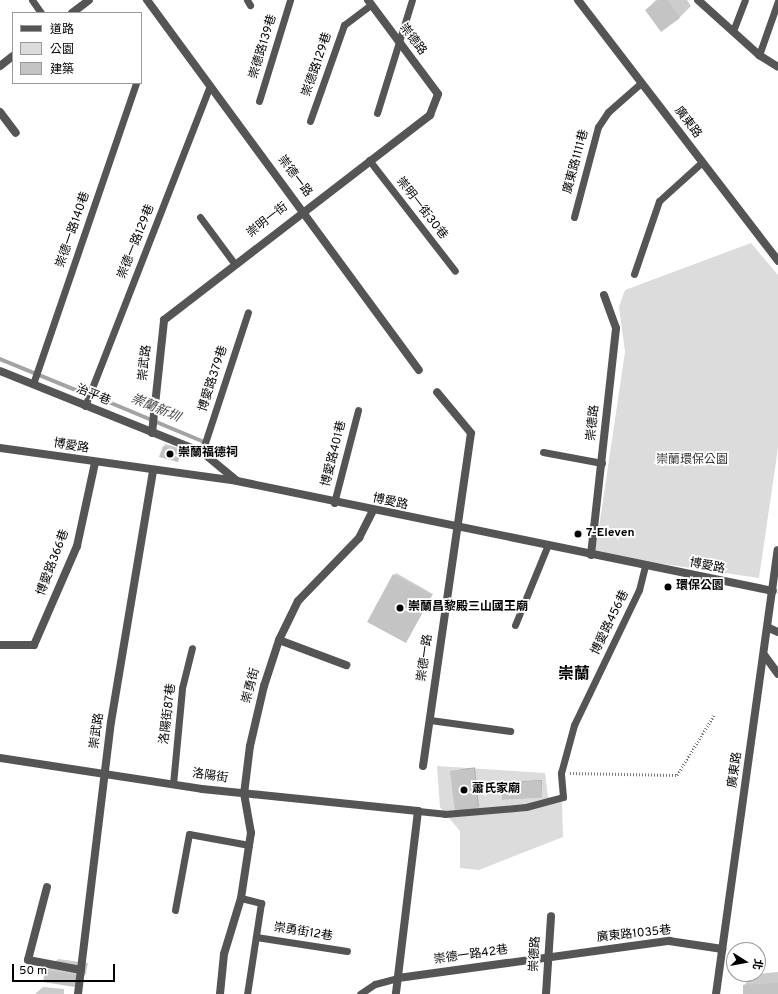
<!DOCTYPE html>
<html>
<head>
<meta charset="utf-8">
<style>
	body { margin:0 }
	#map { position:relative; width:778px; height:994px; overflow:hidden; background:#fff; font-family:Overpass,"Noto Sans TC",sans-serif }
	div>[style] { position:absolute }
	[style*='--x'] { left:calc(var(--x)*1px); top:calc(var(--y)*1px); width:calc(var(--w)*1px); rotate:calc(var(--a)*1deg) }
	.green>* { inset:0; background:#dcdcdc }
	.shadow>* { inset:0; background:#0003 }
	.stream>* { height:4px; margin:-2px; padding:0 2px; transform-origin:2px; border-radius:2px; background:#a3a3a3 }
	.building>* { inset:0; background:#c4c4c4 }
	.path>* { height:2.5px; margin-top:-1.25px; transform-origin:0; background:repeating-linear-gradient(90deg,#777 0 1px,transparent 0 3px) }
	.service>* { height:7px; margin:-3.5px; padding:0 3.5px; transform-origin:3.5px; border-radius:3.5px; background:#555 }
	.minor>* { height:8px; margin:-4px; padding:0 4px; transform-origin:4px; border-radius:4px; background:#555 }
	.tertiary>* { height:8px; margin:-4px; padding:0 4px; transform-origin:4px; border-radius:4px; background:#555 }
	.dots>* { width:11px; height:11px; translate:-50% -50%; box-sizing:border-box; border:2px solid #fff; border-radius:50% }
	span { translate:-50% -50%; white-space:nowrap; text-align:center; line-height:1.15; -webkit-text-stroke:3.5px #fff; paint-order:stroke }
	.street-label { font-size:12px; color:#000 }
	.poi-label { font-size:12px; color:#000; font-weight:700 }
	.left { translate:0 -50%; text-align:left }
	.park-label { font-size:12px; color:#333 }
	.water-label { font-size:13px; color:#444; font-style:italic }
	.district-label { font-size:16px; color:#000; font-weight:700 }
	.legend { position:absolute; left:12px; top:12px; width:130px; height:72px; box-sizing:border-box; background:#fff; border:1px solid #999; margin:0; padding:5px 7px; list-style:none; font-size:12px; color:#000 }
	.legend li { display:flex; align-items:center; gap:8px; height:20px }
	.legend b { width:20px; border:1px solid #999 }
	.north { position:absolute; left:726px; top:942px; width:40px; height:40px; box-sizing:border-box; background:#fff; border:1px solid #999; border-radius:50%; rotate:101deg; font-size:11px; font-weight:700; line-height:16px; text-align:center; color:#000 }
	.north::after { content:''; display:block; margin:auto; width:14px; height:18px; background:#000; clip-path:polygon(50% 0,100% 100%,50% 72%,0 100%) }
	.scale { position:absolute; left:12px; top:964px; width:103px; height:18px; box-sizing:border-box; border:2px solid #000; border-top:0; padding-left:5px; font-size:12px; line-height:14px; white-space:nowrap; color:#000; -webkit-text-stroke:3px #fff; paint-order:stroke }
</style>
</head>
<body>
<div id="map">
	<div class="green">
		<div style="clip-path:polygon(751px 243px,778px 275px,778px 448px,759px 578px,595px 554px,625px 352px,619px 307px,625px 290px)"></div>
		<div style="clip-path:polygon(evenodd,437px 766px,545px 773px,548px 797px,562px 800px,563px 837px,479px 870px,460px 868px,460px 831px,440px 807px,437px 766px,473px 769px,478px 809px,455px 811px,451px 771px,473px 769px,437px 766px,541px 781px,542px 798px,502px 800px,502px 783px,541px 781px)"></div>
	</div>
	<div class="shadow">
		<div style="clip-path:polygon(656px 0,687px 0,691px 6px,679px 18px,646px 10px)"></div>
		<div style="clip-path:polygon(165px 444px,182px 449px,178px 461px,161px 456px)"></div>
		<div style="clip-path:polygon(396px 573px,433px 594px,406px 642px,369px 621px)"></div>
		<div style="clip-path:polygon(475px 767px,479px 807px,477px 808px,452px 771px)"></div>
		<div style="clip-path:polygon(542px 780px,542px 797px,503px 784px,504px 782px)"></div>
		<div style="clip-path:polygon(58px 959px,88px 963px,86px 974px,74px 986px,46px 971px)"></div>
		<div style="clip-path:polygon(778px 972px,778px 994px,744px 994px,744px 985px,755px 974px)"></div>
		<div style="clip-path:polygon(43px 987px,64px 989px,64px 994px,35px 994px)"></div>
	</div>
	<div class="stream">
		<div style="--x:0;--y:359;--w:84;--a:22.3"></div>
		<div style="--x:99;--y:398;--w:112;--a:22.7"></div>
	</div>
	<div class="building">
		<div style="clip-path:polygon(659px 0,667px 0,680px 18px,661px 32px,645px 10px)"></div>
		<div style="clip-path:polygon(163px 446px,181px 451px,178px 462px,159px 457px)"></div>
		<div style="clip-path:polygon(393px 574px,432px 595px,406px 643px,367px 622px)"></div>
		<div style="clip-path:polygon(474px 769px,478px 809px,455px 812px,450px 771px)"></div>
		<div style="clip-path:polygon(541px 781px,542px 798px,502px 800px,502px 783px)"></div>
		<div style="clip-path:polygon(45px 970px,76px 975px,75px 987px,43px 982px)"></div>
		<div style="clip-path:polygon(778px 983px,778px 994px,743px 994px,743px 985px)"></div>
	</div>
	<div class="path">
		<div style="--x:570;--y:773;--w:107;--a:1.1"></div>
		<div style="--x:677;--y:775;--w:70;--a:-58.3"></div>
	</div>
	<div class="service">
		<div style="--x:32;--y:0;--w:16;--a:55"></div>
		<div style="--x:247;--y:0;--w:6;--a:59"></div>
		<div style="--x:733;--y:31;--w:33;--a:-69"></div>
		<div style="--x:759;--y:55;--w:57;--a:-70.6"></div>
		<div style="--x:259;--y:101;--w:106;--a:-72.9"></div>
		<div style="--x:377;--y:113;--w:118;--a:-72.8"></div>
		<div style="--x:310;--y:121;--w:102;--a:-70.5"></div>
		<div style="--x:344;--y:25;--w:34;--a:-37"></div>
		<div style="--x:369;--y:160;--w:140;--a:52.2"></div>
		<div style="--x:200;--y:217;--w:57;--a:53.5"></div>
		<div style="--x:574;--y:217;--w:93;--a:-75.1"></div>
		<div style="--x:598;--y:127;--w:18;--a:-56"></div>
		<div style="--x:608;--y:112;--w:44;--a:-41.3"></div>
		<div style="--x:634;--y:274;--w:77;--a:-71.1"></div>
		<div style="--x:659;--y:201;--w:58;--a:-42.2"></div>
		<div style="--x:33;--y:384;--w:318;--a:-71.1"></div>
		<div style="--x:85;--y:406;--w:344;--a:-68.7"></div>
		<div style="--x:202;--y:452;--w:147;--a:-71.8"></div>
		<div style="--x:543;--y:452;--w:60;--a:10.6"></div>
		<div style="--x:334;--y:503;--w:96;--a:-75.5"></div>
		<div style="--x:515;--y:625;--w:84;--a:-67.7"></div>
		<div style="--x:430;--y:720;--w:81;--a:7.8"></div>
		<div style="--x:173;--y:784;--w:96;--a:-84.6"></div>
		<div style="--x:182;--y:688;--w:41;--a:-76"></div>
		<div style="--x:418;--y:811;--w:27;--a:6"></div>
		<div style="--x:445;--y:814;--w:81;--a:-4.9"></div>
		<div style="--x:526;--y:807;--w:38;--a:-15"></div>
		<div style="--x:563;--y:797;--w:24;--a:-95"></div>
		<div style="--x:561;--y:773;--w:50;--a:-74.8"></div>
		<div style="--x:574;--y:725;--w:150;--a:-64.3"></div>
		<div style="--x:639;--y:590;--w:25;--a:-76"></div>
		<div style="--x:241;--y:898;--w:21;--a:14"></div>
		<div style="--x:261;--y:903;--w:92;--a:98.7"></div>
		<div style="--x:175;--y:910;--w:77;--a:-79.6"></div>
		<div style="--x:189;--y:834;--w:61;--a:10.4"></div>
		<div style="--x:256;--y:937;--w:92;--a:8.7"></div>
		<div style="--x:360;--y:994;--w:18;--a:-34"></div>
		<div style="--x:375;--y:984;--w:24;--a:-15"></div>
	</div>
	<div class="minor">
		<div style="--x:147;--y:0;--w:459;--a:53.7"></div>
		<div style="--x:698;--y:0;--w:82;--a:42"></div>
		<div style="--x:759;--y:55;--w:22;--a:32"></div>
		<div style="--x:72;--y:13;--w:21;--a:-37"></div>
		<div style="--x:0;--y:66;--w:16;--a:-38"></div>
		<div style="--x:0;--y:112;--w:26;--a:53"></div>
		<div style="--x:0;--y:371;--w:218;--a:21.9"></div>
		<div style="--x:202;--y:452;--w:45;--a:39.6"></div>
		<div style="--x:152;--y:433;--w:114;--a:-83.9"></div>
		<div style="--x:164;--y:320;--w:336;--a:-37.6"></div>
		<div style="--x:430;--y:115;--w:22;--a:-69"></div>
		<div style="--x:438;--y:94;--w:117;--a:-126.7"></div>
		<div style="--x:0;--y:448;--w:239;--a:7.9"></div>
		<div style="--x:237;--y:481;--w:547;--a:11.6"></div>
		<div style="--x:591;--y:555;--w:228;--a:-83.7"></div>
		<div style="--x:616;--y:328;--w:35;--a:-110"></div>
		<div style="--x:769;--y:628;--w:10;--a:24"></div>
		<div style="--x:279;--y:640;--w:72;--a:20.5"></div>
		<div style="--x:0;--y:645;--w:34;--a:0"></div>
		<div style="--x:34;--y:645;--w:108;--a:-66.5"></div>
		<div style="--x:77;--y:546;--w:85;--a:-77.8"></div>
		<div style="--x:765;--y:656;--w:22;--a:54"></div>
		<div style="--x:0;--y:758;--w:204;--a:8.7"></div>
		<div style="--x:202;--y:789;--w:217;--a:5.8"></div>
		<div style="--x:418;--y:811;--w:184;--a:96.9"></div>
		<div style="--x:423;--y:766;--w:336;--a:-81.8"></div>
		<div style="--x:471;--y:433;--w:53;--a:-129.7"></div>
		<div style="--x:47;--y:887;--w:75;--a:104.6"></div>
		<div style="--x:28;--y:960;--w:54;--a:10.7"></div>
		<div style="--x:398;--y:978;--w:274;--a:-7.8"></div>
		<div style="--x:669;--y:941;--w:54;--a:8.6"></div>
		<div style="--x:78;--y:994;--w:274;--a:-83.1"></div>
		<div style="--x:111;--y:722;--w:254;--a:-80.5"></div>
		<div style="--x:220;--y:994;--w:40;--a:-84.3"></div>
		<div style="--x:224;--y:954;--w:59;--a:-73.1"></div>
		<div style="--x:241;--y:898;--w:66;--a:-81.3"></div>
		<div style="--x:251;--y:833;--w:40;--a:-100"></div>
		<div style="--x:244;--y:794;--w:48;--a:-82.9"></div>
		<div style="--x:250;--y:746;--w:62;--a:-76.9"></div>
		<div style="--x:264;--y:686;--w:48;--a:-71.9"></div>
		<div style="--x:279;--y:640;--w:43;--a:-64"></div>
		<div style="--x:298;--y:601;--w:88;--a:-45.9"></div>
		<div style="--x:359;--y:538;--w:29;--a:-63"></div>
		<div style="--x:546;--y:994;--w:78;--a:-86.3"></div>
	</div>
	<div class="tertiary">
		<div style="--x:578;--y:0;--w:329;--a:52.5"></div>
		<div style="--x:716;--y:994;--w:448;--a:-82.1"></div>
	</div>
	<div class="dots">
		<div style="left:170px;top:454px;background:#000"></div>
		<div style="left:578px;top:534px;background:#000"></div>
		<div style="left:668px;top:587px;background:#000"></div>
		<div style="left:400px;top:608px;background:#000"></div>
		<div style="left:464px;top:790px;background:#000"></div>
	</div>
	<div class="street-label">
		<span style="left:412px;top:40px;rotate:53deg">崇德路</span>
		<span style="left:264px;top:47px;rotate:-73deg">崇德路139巷</span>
		<span style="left:318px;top:65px;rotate:-71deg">崇德路129巷</span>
		<span style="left:687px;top:123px;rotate:53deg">廣東路</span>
		<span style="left:577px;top:162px;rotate:-75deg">廣東路1111巷</span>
		<span style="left:294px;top:177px;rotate:53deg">崇德一路</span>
		<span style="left:421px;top:209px;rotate:52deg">崇明一街30巷</span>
		<span style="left:268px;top:221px;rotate:-38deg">崇明一街</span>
		<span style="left:74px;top:230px;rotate:-71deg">崇德一路140巷</span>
		<span style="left:137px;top:242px;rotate:-68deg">崇德一路129巷</span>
		<span style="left:146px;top:363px;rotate:-83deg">崇武路</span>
		<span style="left:214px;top:379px;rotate:-72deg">博愛路379巷</span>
		<span style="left:93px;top:396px;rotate:22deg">治平巷</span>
		<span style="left:594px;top:423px;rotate:-84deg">崇德路</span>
		<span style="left:71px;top:447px;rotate:9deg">博愛路</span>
		<span style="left:335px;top:454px;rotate:-76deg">博愛路401巷</span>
		<span style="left:390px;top:503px;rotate:12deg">博愛路</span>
		<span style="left:54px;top:563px;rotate:-69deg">博愛路366巷</span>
		<span style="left:707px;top:567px;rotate:11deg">博愛路</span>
		<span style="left:611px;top:623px;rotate:-64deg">博愛路456巷</span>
		<span style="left:426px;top:658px;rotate:-82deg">崇德一路</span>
		<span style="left:252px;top:686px;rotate:-75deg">崇勇街</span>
		<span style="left:169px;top:714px;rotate:-83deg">洛陽街87巷</span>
		<span style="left:98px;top:731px;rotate:-82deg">崇武路</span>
		<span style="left:736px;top:770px;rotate:-82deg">廣東路</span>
		<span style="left:210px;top:777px;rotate:8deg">洛陽街</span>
		<span style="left:303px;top:933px;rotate:9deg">崇勇街12巷</span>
		<span style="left:634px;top:935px;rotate:-6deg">廣東路1035巷</span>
		<span style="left:536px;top:954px;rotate:-87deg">崇德路</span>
		<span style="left:471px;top:956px;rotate:-8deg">崇德一路42巷</span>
	</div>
	<div class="poi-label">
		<span class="left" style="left:178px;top:454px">崇蘭福德祠</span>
		<span class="left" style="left:586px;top:534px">7-Eleven</span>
		<span class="left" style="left:676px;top:587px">環保公園</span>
		<span class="left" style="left:408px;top:608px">崇蘭昌黎殿三山國王廟</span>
		<span class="left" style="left:472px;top:790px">蕭氏家廟</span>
	</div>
	<div class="park-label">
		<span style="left:692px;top:461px">崇蘭環保公園</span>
	</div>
	<div class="water-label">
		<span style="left:155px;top:409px;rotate:23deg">崇蘭新圳</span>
	</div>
	<div class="district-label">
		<span style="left:574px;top:675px">崇蘭</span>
	</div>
	<ul class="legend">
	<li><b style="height:5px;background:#555"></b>道路</li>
	<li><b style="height:11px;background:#dcdcdc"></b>公園</li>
	<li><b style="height:11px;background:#c4c4c4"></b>建築</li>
	</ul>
	<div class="north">北</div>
	<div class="scale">50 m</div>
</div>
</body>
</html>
